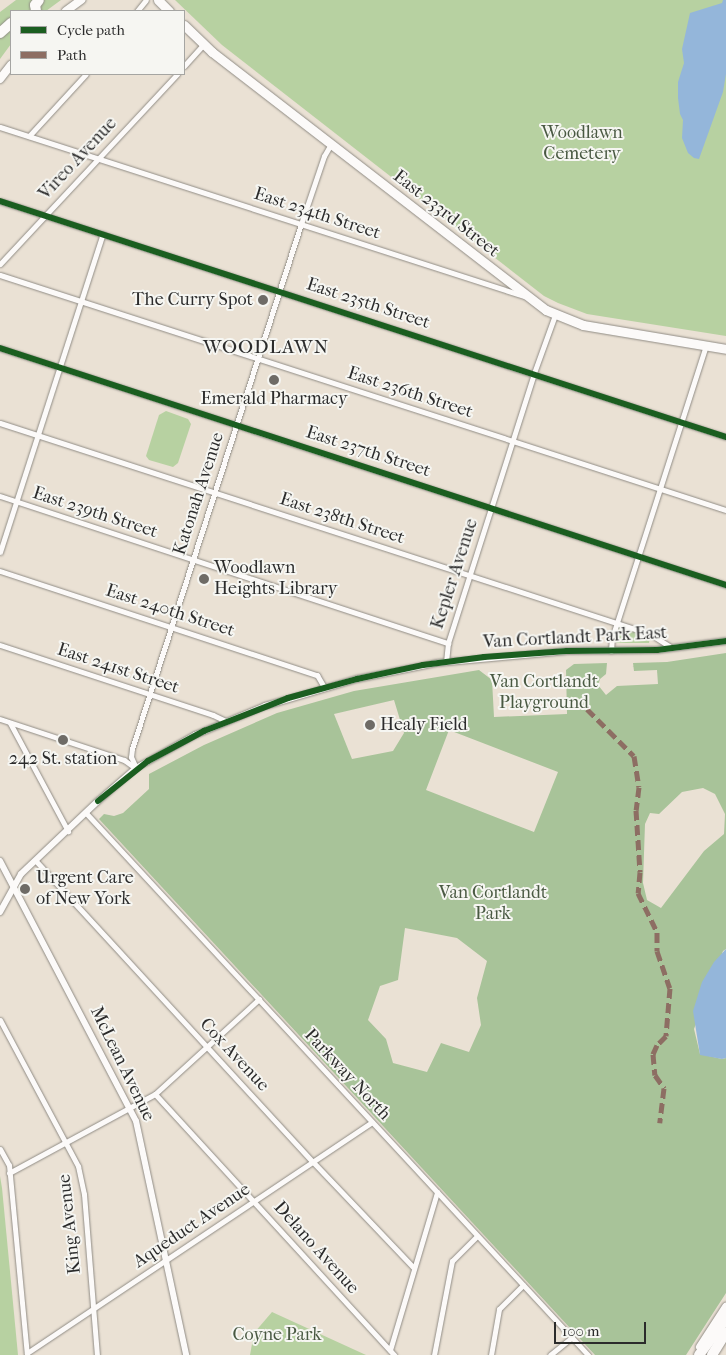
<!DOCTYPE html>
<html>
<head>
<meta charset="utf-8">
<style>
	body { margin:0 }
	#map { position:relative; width:726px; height:1355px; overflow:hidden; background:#eae1d4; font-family:"IM FELL French Canon",serif }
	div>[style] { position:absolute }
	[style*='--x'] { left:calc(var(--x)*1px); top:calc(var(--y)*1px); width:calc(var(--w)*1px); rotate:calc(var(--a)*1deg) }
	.green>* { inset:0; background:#b7d1a1 }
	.forest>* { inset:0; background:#a8c399 }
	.water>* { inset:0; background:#94b6da }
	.roads { filter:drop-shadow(0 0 1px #908c85) drop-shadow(0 0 1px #908c85) }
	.minor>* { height:5px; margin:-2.5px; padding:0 2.5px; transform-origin:2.5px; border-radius:2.5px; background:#fcfaf9 }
	.tertiary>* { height:6px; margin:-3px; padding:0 3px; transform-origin:3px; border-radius:3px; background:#fcfaf9 }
	.secondary>* { height:8px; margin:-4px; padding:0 4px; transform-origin:4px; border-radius:4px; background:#fcfaf9 }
	.primary>* { height:9px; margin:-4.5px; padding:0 4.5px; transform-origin:4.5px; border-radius:4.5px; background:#fcfaf9 }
	.motorway>* { height:10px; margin:-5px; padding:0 5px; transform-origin:5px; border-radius:5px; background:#fcfaf9 }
	.quiet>* { height:5px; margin-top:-2.5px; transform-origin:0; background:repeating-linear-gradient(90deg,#8d6e63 0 10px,transparent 0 15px) }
	.cycleway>* { height:6px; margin:-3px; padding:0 3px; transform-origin:3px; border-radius:3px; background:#1b5e20 }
	.dots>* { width:14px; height:14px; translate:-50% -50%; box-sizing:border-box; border:2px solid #f6f6f2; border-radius:50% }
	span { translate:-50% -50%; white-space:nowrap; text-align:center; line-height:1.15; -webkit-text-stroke:4px #f6f6f2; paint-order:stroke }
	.park-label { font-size:18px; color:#495942 }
	.street-label { font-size:18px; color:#2b2b2b }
	.poi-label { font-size:18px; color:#2b2b2b }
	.right { translate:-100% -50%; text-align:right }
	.left { translate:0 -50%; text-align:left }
	.neighbourhood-label { font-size:19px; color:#2b2b2b; letter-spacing:1px }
	.legend { position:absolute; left:10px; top:10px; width:175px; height:65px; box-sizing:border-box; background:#f6f6f2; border:1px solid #a5a5a2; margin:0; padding:6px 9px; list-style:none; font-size:15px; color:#2b2b2b }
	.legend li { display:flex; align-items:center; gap:10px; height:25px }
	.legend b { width:25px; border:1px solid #a5a5a2 }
	.scale { position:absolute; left:554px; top:1322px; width:92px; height:22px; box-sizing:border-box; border:2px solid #2b2b2b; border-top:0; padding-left:6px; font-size:15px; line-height:18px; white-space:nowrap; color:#2b2b2b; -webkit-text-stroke:4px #f6f6f2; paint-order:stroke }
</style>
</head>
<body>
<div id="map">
	<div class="green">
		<div style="clip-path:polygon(16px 0,61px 0,46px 11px,11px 11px,11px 44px,0 59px,0 12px)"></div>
		<div style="clip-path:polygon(175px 0,726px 0,726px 336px,587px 314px,558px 303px,544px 296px,222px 45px)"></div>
		<div style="clip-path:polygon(166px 411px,188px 419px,191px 424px,178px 463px,173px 467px,149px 460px,146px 456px,159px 415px)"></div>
		<div style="clip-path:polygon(619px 626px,650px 636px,649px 643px,616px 643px)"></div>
		<div style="clip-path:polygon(0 1176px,2px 1188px,18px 1355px,0 1355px)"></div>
		<div style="clip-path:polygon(272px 1312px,366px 1355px,250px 1355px,254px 1333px)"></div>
	</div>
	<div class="forest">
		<div style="clip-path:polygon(evenodd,726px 653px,726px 949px,723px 951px,694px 1029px,700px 1054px,722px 1059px,726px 1058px,726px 1293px,686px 1355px,595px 1355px,99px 819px,104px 814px,114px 816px,123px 813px,149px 789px,149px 774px,204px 745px,277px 713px,354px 691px,479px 670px,492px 680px,494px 717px,567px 714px,566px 670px,574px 664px,607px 663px,606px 674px,600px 679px,598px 685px,606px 695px,617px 686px,658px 684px,657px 670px,634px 671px,633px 663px,667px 662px,726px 653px,394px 700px,404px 733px,393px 751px,352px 759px,334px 714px,394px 700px,726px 653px,449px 730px,558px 772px,534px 832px,426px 790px,449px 730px,726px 653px,703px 788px,715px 794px,725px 814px,724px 834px,704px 851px,661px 908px,647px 900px,643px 883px,645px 824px,650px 813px,659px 814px,682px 792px,703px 788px,726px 653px,405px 928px,457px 938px,487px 961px,477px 998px,481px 1025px,469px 1052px,441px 1043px,427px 1072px,393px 1063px,386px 1039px,368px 1020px,380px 986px,398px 980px,405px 928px)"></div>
	</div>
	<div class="water">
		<div style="clip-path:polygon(723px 0,726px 0,726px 74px,723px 92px,699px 159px,694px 158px,688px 153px,682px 138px,683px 120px,680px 114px,678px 98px,678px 82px,684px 63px,682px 49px,690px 13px,722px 3px)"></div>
		<div style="clip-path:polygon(726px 949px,726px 1058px,722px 1059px,700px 1055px,693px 1011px,702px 982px,714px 962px)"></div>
	</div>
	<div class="roads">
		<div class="minor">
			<div style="--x:137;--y:11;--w:14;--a:-51"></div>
			<div style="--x:184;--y:66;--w:30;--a:-48"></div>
			<div style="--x:0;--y:127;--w:551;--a:17.88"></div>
			<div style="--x:29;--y:136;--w:84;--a:-47.4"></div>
			<div style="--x:0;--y:201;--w:763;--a:18.01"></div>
			<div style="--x:0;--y:264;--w:260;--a:-47"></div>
			<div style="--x:0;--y:275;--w:763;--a:17.94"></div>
			<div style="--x:0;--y:348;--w:764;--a:18.08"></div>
			<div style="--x:0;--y:423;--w:683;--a:17.98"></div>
			<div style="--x:650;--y:634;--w:26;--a:32"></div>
			<div style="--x:0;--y:496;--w:472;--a:18.2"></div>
			<div style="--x:0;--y:552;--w:334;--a:-72.1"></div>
			<div style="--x:0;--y:571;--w:334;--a:18.2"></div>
			<div style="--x:317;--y:675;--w:14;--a:60"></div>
			<div style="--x:0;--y:645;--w:224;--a:18.2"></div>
			<div style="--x:213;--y:715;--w:14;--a:25"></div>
			<div style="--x:611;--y:651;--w:13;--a:-86"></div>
			<div style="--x:612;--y:638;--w:308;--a:-72.2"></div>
			<div style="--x:446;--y:662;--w:19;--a:-84"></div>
			<div style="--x:448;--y:643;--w:283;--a:-72.3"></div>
			<div style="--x:534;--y:373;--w:62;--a:-70.1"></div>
			<div style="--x:0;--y:719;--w:131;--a:18.3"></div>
			<div style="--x:124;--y:760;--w:12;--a:35"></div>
			<div style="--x:10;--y:723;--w:123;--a:61.8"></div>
			<div style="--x:136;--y:768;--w:12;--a:-114"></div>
			<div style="--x:131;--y:757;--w:8;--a:-83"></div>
			<div style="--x:132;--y:749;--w:552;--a:-72.16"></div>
			<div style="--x:301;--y:224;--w:72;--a:-71.3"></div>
			<div style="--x:324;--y:156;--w:14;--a:-60"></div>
			<div style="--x:86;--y:813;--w:739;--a:47.19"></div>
			<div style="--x:35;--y:860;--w:410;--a:47.4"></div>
			<div style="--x:313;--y:1162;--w:146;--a:46.4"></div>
			<div style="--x:0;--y:1020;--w:166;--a:61.9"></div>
			<div style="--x:78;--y:1166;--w:29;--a:78"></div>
			<div style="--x:84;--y:1194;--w:162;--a:85.4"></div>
			<div style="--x:155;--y:1094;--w:354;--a:47.5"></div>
			<div style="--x:0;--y:1149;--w:18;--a:61"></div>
			<div style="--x:9;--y:1165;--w:191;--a:84.6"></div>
			<div style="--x:9;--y:1173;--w:166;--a:-28.4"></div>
			<div style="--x:155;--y:1094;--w:141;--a:-42.4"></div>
			<div style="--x:390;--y:1350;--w:165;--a:-73.4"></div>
			<div style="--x:27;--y:1353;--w:415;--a:-33.8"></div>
			<div style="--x:434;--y:1355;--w:96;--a:-79.2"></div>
			<div style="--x:452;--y:1261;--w:35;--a:-45"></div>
			<div style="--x:491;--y:1355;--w:47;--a:-80.1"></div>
			<div style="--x:499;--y:1309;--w:34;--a:-45"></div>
			<div style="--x:550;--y:1355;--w:28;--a:-39"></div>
		</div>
		<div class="tertiary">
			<div style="--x:0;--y:861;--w:293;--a:62.4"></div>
			<div style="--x:136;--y:1121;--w:239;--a:77.9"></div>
			<div style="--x:0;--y:912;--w:43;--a:-61.1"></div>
			<div style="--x:21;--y:874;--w:106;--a:-43.5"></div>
			<div style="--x:98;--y:801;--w:50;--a:-41"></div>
			<div style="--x:136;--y:768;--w:68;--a:-29.2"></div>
			<div style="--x:195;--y:735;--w:76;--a:-22.5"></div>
			<div style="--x:265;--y:706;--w:96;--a:-16.4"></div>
			<div style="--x:357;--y:679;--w:82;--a:-11.3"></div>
			<div style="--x:437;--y:663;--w:131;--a:-5.3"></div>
			<div style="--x:567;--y:651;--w:90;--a:-0.6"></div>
			<div style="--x:657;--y:650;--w:70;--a:-7.4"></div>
		</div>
		<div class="secondary">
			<div style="--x:66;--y:11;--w:19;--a:-36"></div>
			<div style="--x:0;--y:79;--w:18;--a:-52"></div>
			<div style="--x:700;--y:1347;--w:48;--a:-57"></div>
		</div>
		<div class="primary">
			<div style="--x:158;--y:0;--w:16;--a:45"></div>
			<div style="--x:184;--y:25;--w:39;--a:44"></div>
			<div style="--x:212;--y:52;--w:422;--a:37.7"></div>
			<div style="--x:546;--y:310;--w:40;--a:22"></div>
			<div style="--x:583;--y:325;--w:145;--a:9.5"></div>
		</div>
		<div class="motorway">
			<div style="--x:36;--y:11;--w:6;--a:-99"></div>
			<div style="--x:35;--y:5;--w:6;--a:-51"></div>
			<div style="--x:0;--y:33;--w:15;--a:-42"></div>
			<div style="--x:699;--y:1355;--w:45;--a:-53.1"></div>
			<div style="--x:712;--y:1355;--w:26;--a:-58"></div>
		</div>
	</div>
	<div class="quiet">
		<div style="--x:587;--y:709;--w:66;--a:45"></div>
		<div style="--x:634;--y:756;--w:31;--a:81"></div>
		<div style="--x:639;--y:787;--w:23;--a:97"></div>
		<div style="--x:636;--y:810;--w:62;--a:86.3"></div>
		<div style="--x:640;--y:872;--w:21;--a:95"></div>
		<div style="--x:638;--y:893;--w:43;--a:64"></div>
		<div style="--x:657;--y:932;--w:19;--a:90"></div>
		<div style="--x:657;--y:951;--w:39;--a:71"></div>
		<div style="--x:670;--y:988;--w:48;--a:94.8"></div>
		<div style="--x:666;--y:1036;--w:13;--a:135"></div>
		<div style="--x:657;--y:1045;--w:10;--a:114"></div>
		<div style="--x:653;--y:1054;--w:21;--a:85"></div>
		<div style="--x:655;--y:1075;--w:16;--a:55"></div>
		<div style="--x:664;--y:1088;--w:35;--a:97"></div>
	</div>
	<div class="cycleway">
		<div style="--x:0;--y:201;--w:763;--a:18.01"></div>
		<div style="--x:0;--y:348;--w:764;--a:18.08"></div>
		<div style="--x:98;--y:801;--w:64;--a:-38.7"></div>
		<div style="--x:148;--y:761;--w:64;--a:-28.2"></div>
		<div style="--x:204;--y:731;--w:90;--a:-21.4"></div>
		<div style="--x:288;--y:698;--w:72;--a:-15.4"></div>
		<div style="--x:357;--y:679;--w:67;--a:-12"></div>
		<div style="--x:423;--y:665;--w:62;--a:-7.5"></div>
		<div style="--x:484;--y:657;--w:83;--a:-4.1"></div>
		<div style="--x:567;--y:651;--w:90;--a:-0.6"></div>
		<div style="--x:657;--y:650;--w:70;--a:-7.4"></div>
	</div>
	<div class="dots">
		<div style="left:263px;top:300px;background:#6e6b66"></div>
		<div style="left:274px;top:380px;background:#6e6b66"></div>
		<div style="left:204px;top:579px;background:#6e6b66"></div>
		<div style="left:370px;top:725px;background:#6e6b66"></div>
		<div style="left:63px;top:740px;background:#6e6b66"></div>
		<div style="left:25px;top:889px;background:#6e6b66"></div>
	</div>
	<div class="park-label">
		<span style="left:582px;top:144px">Woodlawn<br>Cemetery</span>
		<span style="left:544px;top:693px">Van Cortlandt<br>Playground</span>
		<span style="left:493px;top:904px">Van Cortlandt<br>Park</span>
		<span style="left:277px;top:1335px">Coyne Park</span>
	</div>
	<div class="street-label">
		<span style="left:78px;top:159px;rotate:-47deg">Vireo Avenue</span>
		<span style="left:317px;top:214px;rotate:18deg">East 234th Street</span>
		<span style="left:446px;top:214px;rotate:38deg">East 233rd Street</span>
		<span style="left:368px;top:304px;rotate:18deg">East 235th Street</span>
		<span style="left:410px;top:393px;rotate:18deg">East 236th Street</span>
		<span style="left:368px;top:452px;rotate:18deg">East 237th Street</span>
		<span style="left:199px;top:494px;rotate:-72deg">Katonah Avenue</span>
		<span style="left:95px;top:513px;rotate:18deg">East 239th Street</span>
		<span style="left:342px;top:519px;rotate:18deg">East 238th Street</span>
		<span style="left:455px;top:574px;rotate:-72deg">Kepler Avenue</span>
		<span style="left:170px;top:611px;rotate:18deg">East 240th Street</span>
		<span style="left:575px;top:638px;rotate:-3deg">Van Cortlandt Park East</span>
		<span style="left:118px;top:669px;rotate:18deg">East 241st Street</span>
		<span style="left:234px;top:1055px;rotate:47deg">Cox Avenue</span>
		<span style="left:122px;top:1064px;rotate:64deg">McLean Avenue</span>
		<span style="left:347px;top:1075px;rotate:47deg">Parkway North</span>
		<span style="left:70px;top:1224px;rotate:-96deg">King Avenue</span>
		<span style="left:192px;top:1226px;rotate:-34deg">Aqueduct Avenue</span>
		<span style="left:316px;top:1248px;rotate:48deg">Delano Avenue</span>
	</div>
	<div class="poi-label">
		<span class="right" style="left:253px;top:300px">The Curry Spot</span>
		<span style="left:274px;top:399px">Emerald Pharmacy</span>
		<span class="left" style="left:214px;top:579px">Woodlawn<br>Heights Library</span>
		<span class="left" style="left:380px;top:725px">Healy Field</span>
		<span style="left:63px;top:759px">242 St. station</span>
		<span class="left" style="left:36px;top:889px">Urgent Care<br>of New York</span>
	</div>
	<div class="neighbourhood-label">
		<span style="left:266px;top:348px">WOODLAWN</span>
	</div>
	<ul class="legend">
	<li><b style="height:6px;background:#1b5e20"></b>Cycle path</li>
	<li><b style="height:6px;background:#8d6e63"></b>Path</li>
	</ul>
	<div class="scale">100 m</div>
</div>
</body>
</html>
